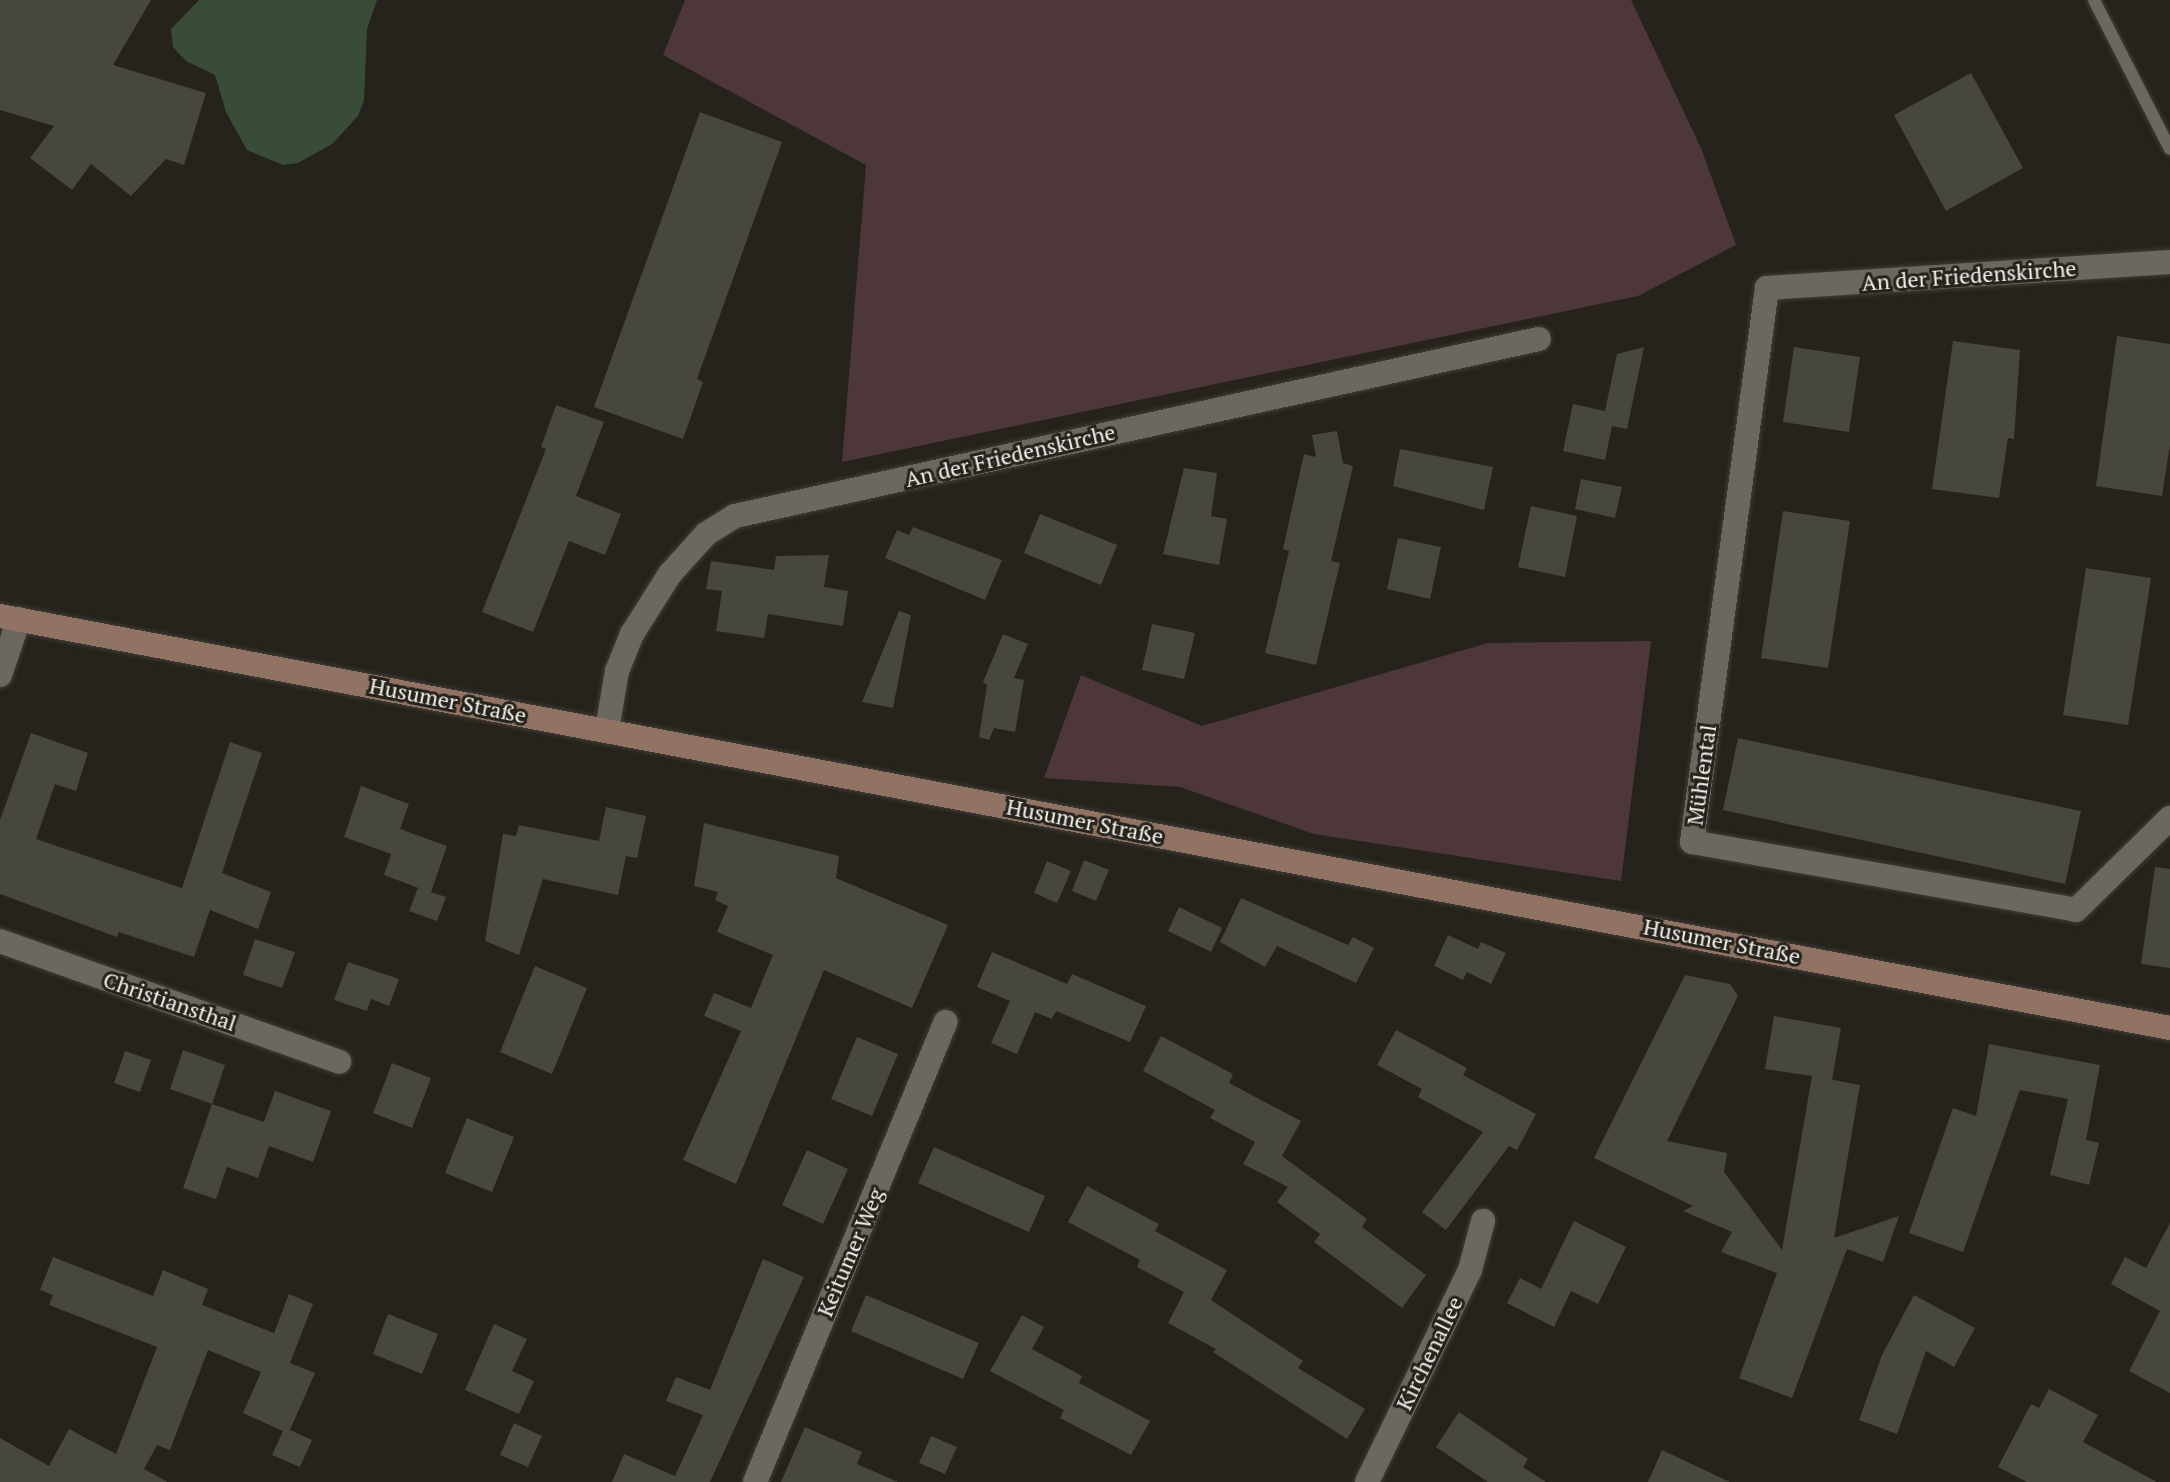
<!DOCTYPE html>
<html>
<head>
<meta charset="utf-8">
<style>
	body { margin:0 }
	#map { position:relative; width:2170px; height:1482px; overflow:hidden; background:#26221c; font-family:"PT Serif",serif }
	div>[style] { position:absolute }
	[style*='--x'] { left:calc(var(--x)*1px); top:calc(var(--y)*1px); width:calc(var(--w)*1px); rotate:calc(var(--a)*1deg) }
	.green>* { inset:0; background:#4d373a }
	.water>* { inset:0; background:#384c38 }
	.building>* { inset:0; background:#47473f }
	.roads { filter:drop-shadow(0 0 2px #413e39) drop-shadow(0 0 2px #413e39) }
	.lane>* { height:12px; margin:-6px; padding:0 6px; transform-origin:6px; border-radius:6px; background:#6c6760 }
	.street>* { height:24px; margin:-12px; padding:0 12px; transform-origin:12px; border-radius:12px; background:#6c6760 }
	.secondary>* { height:24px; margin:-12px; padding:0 12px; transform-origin:12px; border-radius:12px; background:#917363 }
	span { translate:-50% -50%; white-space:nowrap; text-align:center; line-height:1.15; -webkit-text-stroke:6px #26221c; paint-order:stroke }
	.street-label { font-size:22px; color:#f4f1ed }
</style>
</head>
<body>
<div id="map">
	<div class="green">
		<div style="clip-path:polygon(685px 0,1631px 0,1701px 148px,1736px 245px,1638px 296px,842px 462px,866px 165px,663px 55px)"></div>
		<div style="clip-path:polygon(1651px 641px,1621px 881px,1314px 834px,1180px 787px,1044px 778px,1081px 675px,1202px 726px,1488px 643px)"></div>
	</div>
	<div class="water">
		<div style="clip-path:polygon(199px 0,377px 0,367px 29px,364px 100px,358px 116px,332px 144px,298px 163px,283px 165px,247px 150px,226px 112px,215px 75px,186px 61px,173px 47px,171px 29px)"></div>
	</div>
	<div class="building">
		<div style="clip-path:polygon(0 0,151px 0,113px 65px,206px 93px,184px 165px,166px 159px,131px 196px,91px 164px,72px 190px,30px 158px,54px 126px,0 110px)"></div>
		<div style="clip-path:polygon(1971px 73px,2023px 168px,1946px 211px,1894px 115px)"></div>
		<div style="clip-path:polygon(700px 112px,782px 142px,697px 379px,703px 382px,683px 439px,594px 407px)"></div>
		<div style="clip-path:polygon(2117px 336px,2170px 344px,2170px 444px,2162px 496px,2096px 486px)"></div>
		<div style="clip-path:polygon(1953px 341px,2020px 350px,2014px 439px,2008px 438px,1999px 498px,1932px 489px)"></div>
		<div style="clip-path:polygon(1644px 347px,1627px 429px,1612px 426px,1605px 460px,1563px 451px,1573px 404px,1605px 411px,1617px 354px)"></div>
		<div style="clip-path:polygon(1794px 347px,1860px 357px,1849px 432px,1783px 422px)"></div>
		<div style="clip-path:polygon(556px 405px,604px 422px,576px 496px,621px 514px,605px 555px,569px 541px,533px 632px,482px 612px,546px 449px,541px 447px)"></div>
		<div style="clip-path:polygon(1337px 431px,1343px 463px,1353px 466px,1331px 561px,1340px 563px,1316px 665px,1265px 653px,1289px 551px,1283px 549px,1304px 454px,1316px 457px,1312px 435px)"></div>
		<div style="clip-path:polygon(1400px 449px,1493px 467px,1484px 510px,1393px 486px)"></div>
		<div style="clip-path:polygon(1184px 468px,1217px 473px,1211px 516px,1227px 519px,1219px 565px,1163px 554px)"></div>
		<div style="clip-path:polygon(1581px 479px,1622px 487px,1615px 518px,1575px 509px)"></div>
		<div style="clip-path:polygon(1531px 506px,1577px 516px,1565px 577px,1518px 567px)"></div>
		<div style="clip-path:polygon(1783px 511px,1850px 521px,1828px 668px,1761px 658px)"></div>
		<div style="clip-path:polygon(1040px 514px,1117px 545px,1101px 585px,1024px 553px)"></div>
		<div style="clip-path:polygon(913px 527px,1002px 560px,985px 600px,885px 558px,897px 530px,909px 535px)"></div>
		<div style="clip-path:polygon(1398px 538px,1441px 547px,1430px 599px,1387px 589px)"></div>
		<div style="clip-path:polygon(829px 555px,824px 587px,848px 591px,843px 626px,768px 614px,764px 638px,716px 631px,722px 591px,706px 589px,711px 561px,774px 570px,776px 556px)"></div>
		<div style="clip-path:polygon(2086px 568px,2151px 578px,2128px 725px,2063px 715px)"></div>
		<div style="clip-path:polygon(899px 611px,911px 615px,893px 708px,862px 702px)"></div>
		<div style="clip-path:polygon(1152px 624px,1195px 633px,1184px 679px,1142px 670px)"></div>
		<div style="clip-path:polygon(1003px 634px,1028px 644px,1014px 678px,1024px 680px,1015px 732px,994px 728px,989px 740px,979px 737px,987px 685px,983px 682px)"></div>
		<div style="clip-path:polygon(31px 733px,88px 753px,76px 791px,55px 784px,36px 839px,182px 888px,230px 742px,262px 753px,222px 873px,271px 892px,258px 929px,210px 910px,194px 957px,119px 932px,117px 937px,0 894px,0 820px)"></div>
		<div style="clip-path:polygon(1738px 738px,2081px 811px,2065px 884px,1723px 810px)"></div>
		<div style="clip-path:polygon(361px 786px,409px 804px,400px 829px,447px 846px,431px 892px,446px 897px,437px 921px,409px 911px,418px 888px,429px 892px,384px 875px,391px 854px,344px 837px)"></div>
		<div style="clip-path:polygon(606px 807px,646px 816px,637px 858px,626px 856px,618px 895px,543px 879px,519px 955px,485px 941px,503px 834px,516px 836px,519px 825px,599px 841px)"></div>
		<div style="clip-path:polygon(704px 823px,839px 856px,836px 878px,948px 925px,912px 1008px,824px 970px,736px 1184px,683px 1160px,741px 1031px,704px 1016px,714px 993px,751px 1008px,773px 955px,717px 932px,728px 906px,715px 900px,718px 892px,694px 886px)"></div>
		<div style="clip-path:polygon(1084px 860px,1109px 870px,1096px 901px,1072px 891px)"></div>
		<div style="clip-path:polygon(1047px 861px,1071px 871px,1057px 903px,1034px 893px)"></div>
		<div style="clip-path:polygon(2155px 867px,2170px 869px,2170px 968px,2141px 964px)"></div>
		<div style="clip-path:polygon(1241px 898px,1348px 945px,1353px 937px,1374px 948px,1356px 983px,1277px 946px,1265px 967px,1220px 942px)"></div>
		<div style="clip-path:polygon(1179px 907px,1222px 928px,1211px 952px,1168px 931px)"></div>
		<div style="clip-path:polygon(1448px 935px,1478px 949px,1481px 942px,1506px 953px,1491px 984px,1467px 972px,1463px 980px,1434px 966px)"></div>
		<div style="clip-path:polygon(255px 939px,295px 952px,282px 988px,243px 975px)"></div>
		<div style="clip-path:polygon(992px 952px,1067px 984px,1072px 974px,1146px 1006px,1130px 1042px,1056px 1011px,1052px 1019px,1035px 1012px,1017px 1054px,991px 1043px,1010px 1001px,977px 987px)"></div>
		<div style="clip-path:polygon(348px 962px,399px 979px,389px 1006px,371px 999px,367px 1011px,334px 1000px)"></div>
		<div style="clip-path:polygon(535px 966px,587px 988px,552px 1074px,500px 1052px)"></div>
		<div style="clip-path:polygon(1685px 975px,1730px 984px,1738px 996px,1667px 1141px,1727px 1153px,1724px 1172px,1782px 1250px,1812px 1076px,1765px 1069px,1774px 1016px,1841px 1028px,1832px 1080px,1818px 1077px,1860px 1085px,1834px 1238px,1899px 1216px,1883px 1262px,1847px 1249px,1792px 1398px,1739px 1378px,1777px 1273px,1721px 1252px,1732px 1232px,1683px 1211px,1693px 1206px,1594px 1158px)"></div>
		<div style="clip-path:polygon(1396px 1030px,1467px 1068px,1463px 1075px,1536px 1114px,1517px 1150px,1509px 1146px,1446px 1230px,1422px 1212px,1483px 1132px,1418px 1097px,1422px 1089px,1377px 1065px)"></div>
		<div style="clip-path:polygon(1161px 1036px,1233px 1074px,1229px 1083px,1301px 1121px,1282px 1156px,1367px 1219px,1362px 1227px,1426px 1275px,1402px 1308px,1314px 1242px,1320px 1234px,1277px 1202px,1288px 1187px,1243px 1164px,1255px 1142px,1210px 1118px,1215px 1110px,1143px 1071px)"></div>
		<div style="clip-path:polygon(857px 1037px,898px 1054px,872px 1116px,831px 1099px)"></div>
		<div style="clip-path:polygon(1989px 1044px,2100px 1065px,2086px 1140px,2099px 1143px,2089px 1185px,2050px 1175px,2068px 1099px,2020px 1090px,1963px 1252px,1909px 1233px,1953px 1108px,1976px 1116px)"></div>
		<div style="clip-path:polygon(183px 1050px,225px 1065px,212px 1104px,170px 1089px)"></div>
		<div style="clip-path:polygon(125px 1051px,151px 1060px,140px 1092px,114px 1083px)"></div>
		<div style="clip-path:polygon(392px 1063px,431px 1078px,412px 1128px,373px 1113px)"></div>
		<div style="clip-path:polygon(275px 1091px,331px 1111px,313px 1162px,269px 1146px,258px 1178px,227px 1167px,216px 1199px,183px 1188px,212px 1104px,264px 1122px)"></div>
		<div style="clip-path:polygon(467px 1118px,514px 1137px,492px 1192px,445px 1173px)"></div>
		<div style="clip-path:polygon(934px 1147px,1045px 1196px,1029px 1232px,918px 1183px)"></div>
		<div style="clip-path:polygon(807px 1150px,848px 1169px,823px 1224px,782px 1205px)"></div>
		<div style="clip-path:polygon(1087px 1186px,1159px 1224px,1155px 1231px,1227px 1270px,1211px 1300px,1303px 1361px,1298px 1368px,1365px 1409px,1347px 1439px,1213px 1352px,1216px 1349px,1168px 1323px,1184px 1292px,1137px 1267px,1140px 1260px,1068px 1222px)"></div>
		<div style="clip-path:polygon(1574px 1221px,1626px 1247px,1598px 1304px,1571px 1291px,1554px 1327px,1507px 1303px,1520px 1278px,1541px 1289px)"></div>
		<div style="clip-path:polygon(2170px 1223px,2170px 1393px,2129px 1371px,2160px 1311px,2111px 1284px,2125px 1257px,2146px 1268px)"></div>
		<div style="clip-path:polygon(53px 1257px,153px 1296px,163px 1270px,208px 1289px,202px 1305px,274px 1333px,289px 1294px,313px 1304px,290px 1363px,315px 1373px,290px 1430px,312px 1440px,300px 1467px,272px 1455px,283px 1431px,243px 1413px,261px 1372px,208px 1350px,170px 1450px,157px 1445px,144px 1469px,168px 1482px,0 1482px,0 1438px,49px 1466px,69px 1429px,116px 1454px,157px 1347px,49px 1305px,53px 1295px,40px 1290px)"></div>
		<div style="clip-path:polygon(763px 1259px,804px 1277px,710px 1482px,612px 1482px,624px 1454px,675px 1476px,703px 1415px,666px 1401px,676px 1377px,710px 1390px)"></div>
		<div style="clip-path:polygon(866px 1295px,979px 1343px,963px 1379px,851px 1331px)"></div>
		<div style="clip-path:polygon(1914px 1295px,1975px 1328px,1954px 1367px,1926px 1351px,1897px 1434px,1859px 1420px,1882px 1355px)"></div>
		<div style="clip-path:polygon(388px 1314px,438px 1334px,422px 1374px,373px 1354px)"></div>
		<div style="clip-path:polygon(1022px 1315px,1044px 1327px,1032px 1349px,1082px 1376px,1079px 1383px,1150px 1421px,1131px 1455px,1060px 1418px,1064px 1410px,990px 1371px)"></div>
		<div style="clip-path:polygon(494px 1324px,527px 1339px,512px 1371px,534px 1381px,519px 1414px,465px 1390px)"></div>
		<div style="clip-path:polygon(2049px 1389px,2098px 1415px,2083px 1442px,2157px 1482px,2027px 1482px,1998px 1467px,2031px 1404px,2039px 1408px)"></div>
		<div style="clip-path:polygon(1459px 1412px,1528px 1459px,1523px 1467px,1546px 1482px,1488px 1482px,1436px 1447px)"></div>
		<div style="clip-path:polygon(514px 1423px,542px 1436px,528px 1467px,500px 1455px)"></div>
		<div style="clip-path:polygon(805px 1427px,862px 1452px,857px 1464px,898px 1482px,781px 1482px)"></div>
		<div style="clip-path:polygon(931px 1436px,957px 1447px,945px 1474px,919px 1463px)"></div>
		<div style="clip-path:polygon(1662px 1450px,1730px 1482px,1648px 1482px)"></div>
	</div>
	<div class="roads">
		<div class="lane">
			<div style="--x:2094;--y:0;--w:167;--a:63"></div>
		</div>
		<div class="street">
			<div style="--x:2170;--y:262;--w:404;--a:176.3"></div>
			<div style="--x:1767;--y:288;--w:559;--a:97.71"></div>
			<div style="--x:1692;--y:842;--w:390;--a:10"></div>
			<div style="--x:2076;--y:910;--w:132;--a:-44.4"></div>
			<div style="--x:0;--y:675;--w:59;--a:-71.3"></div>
			<div style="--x:607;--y:730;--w:60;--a:-80.4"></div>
			<div style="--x:617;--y:671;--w:40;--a:-68"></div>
			<div style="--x:632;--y:634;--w:71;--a:-57.7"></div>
			<div style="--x:670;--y:574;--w:54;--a:-48"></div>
			<div style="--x:706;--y:534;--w:34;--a:-32"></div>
			<div style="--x:735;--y:516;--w:823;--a:-12.42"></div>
			<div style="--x:0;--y:941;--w:360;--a:19.6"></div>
			<div style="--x:755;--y:1482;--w:498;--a:-67.5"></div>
			<div style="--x:1367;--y:1482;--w:236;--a:-64.1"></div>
			<div style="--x:1470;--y:1270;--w:51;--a:-75.1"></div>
		</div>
		<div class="secondary">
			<div style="--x:0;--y:616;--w:2209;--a:10.75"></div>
		</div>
	</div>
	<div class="street-label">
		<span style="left:1969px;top:275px;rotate:-4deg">An der Friedenskirche</span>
		<span style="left:1010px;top:455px;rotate:-13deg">An der Friedenskirche</span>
		<span style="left:448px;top:700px;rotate:11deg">Husumer Straße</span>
		<span style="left:1701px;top:775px;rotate:-82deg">Mühlental</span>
		<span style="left:1085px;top:821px;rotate:11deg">Husumer Straße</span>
		<span style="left:1722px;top:941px;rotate:11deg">Husumer Straße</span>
		<span style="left:170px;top:1001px;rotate:19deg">Christiansthal</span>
		<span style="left:850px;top:1252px;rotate:-67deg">Keitumer Weg</span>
		<span style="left:1429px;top:1353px;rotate:-64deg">Kirchenallee</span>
	</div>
</div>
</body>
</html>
